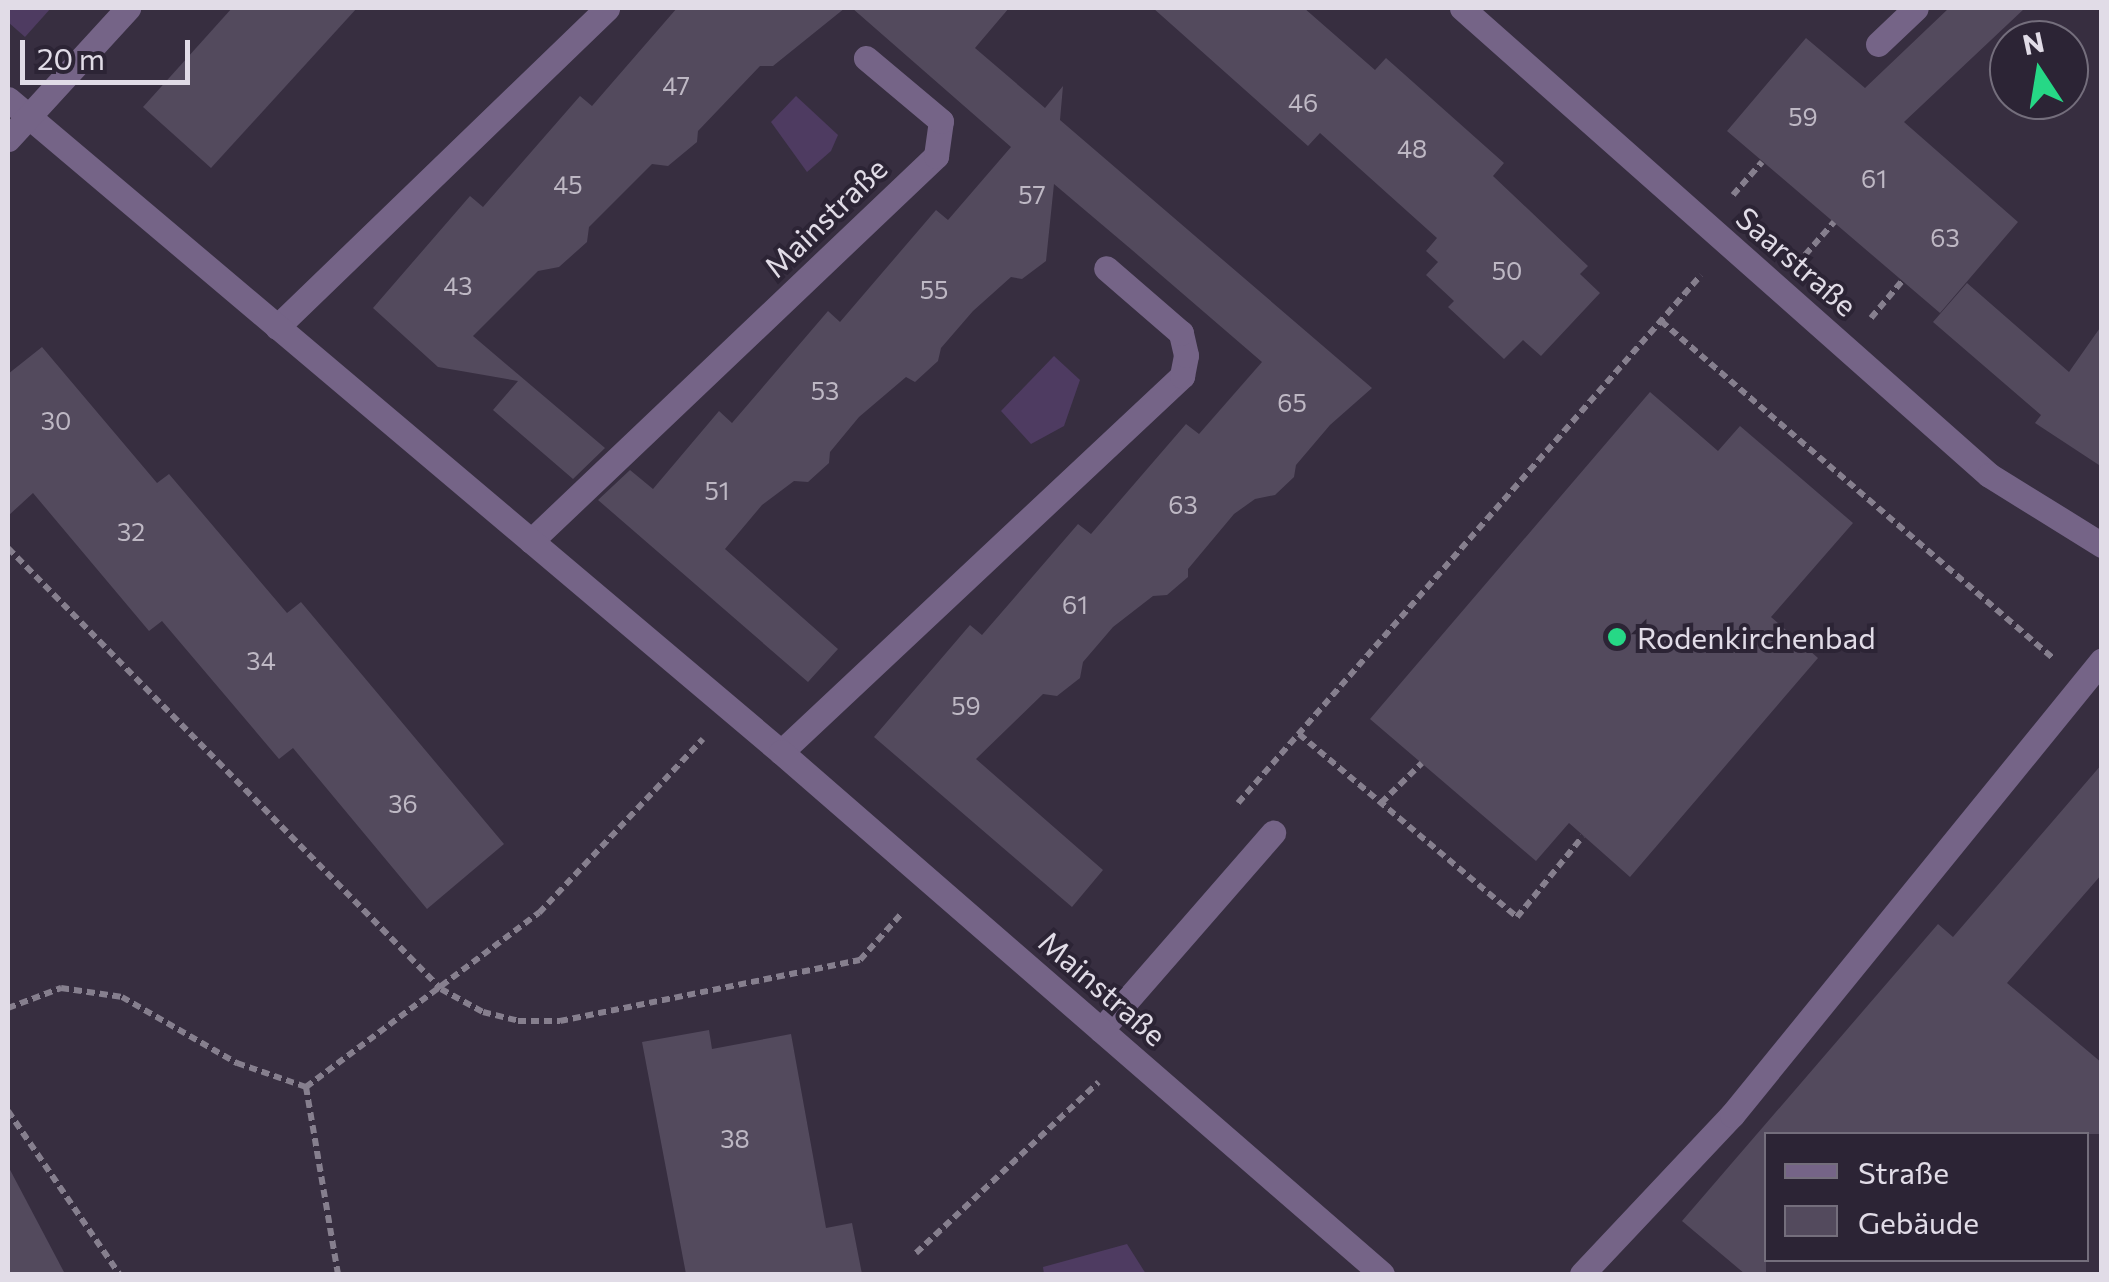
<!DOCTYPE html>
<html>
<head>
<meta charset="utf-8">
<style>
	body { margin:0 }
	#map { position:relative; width:2109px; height:1282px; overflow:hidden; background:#372e40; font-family:Commissioner,sans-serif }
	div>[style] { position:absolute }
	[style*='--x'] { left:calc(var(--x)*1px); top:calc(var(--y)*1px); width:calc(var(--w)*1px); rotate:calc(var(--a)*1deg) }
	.green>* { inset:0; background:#4e3b61 }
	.building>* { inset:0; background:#534a5d }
	.path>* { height:6px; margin-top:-3px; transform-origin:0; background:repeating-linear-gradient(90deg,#867f8e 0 8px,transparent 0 13px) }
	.lane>* { height:25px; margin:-12.5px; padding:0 12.5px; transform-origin:12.5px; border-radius:12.5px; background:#756487 }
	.street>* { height:25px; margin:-12.5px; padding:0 12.5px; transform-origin:12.5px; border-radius:12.5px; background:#756487 }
	.dots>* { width:28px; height:28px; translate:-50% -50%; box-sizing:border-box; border:5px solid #2c2435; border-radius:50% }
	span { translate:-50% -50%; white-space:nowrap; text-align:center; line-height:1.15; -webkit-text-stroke:8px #2c2435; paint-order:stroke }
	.number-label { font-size:25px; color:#beb8c4 }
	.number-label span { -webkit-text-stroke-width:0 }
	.street-label { font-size:30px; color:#e1dce7 }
	.poi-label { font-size:30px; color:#e1dce7 }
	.left { translate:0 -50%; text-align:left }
	.frame { position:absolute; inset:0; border:10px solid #e1dce7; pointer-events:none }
	.legend { position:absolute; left:1764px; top:1132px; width:325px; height:130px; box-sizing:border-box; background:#2c2435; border:2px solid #746e7c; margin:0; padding:12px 18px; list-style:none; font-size:30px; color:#e1dce7 }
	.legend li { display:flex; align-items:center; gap:20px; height:50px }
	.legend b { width:50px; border:2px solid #746e7c }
	.north { position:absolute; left:1989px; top:20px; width:100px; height:100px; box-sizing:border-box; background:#2c2435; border:2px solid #746e7c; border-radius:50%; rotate:348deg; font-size:28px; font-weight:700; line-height:40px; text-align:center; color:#e1dce7 }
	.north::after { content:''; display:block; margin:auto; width:35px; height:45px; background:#26d886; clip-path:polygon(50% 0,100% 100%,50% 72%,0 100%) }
	.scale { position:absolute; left:20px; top:40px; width:170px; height:45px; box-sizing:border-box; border:5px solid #e1dce7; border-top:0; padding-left:12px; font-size:30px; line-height:35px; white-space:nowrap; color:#e1dce7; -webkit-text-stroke:8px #2c2435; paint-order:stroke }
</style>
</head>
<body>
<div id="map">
	<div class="green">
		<div style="clip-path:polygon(8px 8px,51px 8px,25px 37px,8px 22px)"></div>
		<div style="clip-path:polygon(796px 96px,838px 135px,831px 151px,807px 172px,771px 122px)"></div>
		<div style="clip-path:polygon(1054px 356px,1080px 380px,1064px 426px,1031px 444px,1001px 411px)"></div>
		<div style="clip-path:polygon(1127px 1244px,1146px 1274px,1044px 1274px,1043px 1267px)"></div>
	</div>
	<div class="building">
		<div style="clip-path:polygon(232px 8px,357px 8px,211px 168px,143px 107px)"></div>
		<div style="clip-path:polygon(677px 8px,845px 8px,773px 66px,760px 66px,698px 131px,697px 142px,668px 166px,652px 164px,589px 227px,587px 242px,559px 267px,538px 271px,473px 336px,605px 448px,573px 479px,493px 410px,518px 381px,438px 367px,373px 308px,470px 196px,483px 207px,580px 96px,592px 106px)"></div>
		<div style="clip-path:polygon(852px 8px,1009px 8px,975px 48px,1045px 108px,1063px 86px,1060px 120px,1372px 388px,1330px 425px,1296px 465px,1294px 477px,1275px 495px,1255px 499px,1234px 514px,1188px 569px,1188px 577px,1167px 595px,1153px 596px,1113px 627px,1083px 662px,1080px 678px,1057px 696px,1043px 694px,976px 759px,1103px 870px,1072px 907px,874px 737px,970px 625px,982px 635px,1078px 524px,1091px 534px,1186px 424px,1199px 434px,1262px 362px,1132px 250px,1054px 184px,1046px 261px,1022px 279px,1011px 277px,973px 311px,941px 348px,938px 361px,915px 382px,906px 377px,859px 417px,830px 452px,829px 463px,808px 482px,794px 481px,762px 505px,725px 549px,838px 649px,808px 682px,598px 500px,630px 470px,653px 489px,719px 411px,732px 423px,828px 311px,840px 322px,936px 210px,948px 220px,1011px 147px)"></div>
		<div style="clip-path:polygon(1153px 8px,1304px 8px,1375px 70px,1386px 58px,1504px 163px,1493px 176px,1588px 266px,1580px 274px,1600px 293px,1541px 356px,1523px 340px,1504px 359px,1448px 307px,1454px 301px,1426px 275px,1438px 262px,1426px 251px,1437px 238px,1320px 133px,1308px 146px)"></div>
		<div style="clip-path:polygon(1949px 8px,2025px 8px,1904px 122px,2018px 222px,1940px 313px,1727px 131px,1806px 38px,1865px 88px)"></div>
		<div style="clip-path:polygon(1967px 283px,2069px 372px,2102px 325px,2102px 467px,2035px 423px,2041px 415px,1933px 322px)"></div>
		<div style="clip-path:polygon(42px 347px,157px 483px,169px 474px,287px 613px,301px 602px,504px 844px,427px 909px,293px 748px,279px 759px,162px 621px,149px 631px,33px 493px,8px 516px,8px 374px)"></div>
		<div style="clip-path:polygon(1650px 392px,1718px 451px,1740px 426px,1853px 523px,1771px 617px,1818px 658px,1630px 877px,1569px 823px,1536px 861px,1370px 719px)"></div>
		<div style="clip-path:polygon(2102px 764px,2102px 874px,2007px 983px,2102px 1063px,2102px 1134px,1766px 1134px,1766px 1274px,1745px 1274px,1682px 1221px,1938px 924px,1953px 937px)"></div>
		<div style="clip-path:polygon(709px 1030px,712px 1049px,791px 1034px,826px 1228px,852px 1223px,862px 1274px,686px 1274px,642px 1042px)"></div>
		<div style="clip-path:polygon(8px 1166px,65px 1274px,8px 1274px)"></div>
	</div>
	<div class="path">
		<div style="--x:1733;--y:195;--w:44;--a:-48.7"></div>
		<div style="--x:1805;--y:255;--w:44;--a:-48.7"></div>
		<div style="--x:1871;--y:318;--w:48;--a:-50"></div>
		<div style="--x:1661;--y:321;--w:518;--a:40.7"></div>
		<div style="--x:8;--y:548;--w:618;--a:45.52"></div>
		<div style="--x:441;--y:989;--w:48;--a:28.7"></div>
		<div style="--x:483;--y:1012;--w:36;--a:14"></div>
		<div style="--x:518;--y:1021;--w:42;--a:0"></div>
		<div style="--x:560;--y:1021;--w:306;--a:-11.5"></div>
		<div style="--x:860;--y:960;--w:63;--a:-48.2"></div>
		<div style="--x:1299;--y:734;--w:285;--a:40"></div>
		<div style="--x:1517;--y:917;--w:104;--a:-50.8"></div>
		<div style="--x:1238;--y:803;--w:702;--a:-48.75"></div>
		<div style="--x:1381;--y:803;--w:57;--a:-44.3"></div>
		<div style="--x:8;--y:1008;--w:57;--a:-20.7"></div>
		<div style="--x:61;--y:988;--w:62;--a:8.4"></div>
		<div style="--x:122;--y:997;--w:133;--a:29.9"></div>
		<div style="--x:237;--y:1063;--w:73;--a:19.2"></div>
		<div style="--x:306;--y:1087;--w:291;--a:-36.8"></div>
		<div style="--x:539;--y:913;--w:239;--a:-46.7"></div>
		<div style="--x:306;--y:1087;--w:190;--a:80.3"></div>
		<div style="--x:8;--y:1111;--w:197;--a:55.7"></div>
		<div style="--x:916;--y:1253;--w:250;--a:-43.1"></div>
	</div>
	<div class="lane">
		<div style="--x:1878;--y:44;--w:52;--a:-43.5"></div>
		<div style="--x:277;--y:327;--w:459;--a:-44"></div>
		<div style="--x:531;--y:541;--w:559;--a:-43.55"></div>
		<div style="--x:936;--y:156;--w:35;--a:-82"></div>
		<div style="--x:941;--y:121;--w:98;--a:-140"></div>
		<div style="--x:781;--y:752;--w:550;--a:-43.16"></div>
		<div style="--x:1182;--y:376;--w:21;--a:-79"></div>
		<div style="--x:1186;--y:355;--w:23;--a:-103"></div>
		<div style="--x:1181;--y:333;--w:99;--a:-139.1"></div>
		<div style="--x:1101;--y:1030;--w:262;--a:-48.9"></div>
		<div style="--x:1582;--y:1274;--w:219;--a:-46.7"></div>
		<div style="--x:1732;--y:1115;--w:586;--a:-50.88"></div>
	</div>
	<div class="street">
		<div style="--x:1462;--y:8;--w:704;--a:41.55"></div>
		<div style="--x:1989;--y:475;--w:133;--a:31.8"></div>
		<div style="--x:8;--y:99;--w:1012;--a:40.19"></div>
		<div style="--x:781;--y:752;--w:796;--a:40.98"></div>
		<div style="--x:8;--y:139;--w:178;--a:-47.5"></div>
	</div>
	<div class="dots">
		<div style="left:1617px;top:637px;background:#26d886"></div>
	</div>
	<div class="number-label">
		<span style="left:676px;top:85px">47</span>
		<span style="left:1303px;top:102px">46</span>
		<span style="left:1803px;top:116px">59</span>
		<span style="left:1412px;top:148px">48</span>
		<span style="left:1874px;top:178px">61</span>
		<span style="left:568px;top:184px">45</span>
		<span style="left:1032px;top:194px">57</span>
		<span style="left:1945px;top:237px">63</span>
		<span style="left:1507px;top:270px">50</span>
		<span style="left:458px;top:285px">43</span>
		<span style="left:934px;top:289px">55</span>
		<span style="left:825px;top:390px">53</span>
		<span style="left:1292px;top:402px">65</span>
		<span style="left:56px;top:420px">30</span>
		<span style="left:717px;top:490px">51</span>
		<span style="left:1183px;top:504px">63</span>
		<span style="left:131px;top:531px">32</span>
		<span style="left:1075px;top:604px">61</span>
		<span style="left:261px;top:660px">34</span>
		<span style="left:966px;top:705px">59</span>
		<span style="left:403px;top:803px">36</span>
		<span style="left:735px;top:1138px">38</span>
	</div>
	<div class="street-label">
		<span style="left:825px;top:217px;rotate:-44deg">Mainstraße</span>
		<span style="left:1797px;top:261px;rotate:41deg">Saarstraße</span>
		<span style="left:1103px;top:988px;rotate:41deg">Mainstraße</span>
	</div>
	<div class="poi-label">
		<span class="left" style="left:1637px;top:637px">Rodenkirchenbad</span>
	</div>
	<div class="frame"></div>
	<ul class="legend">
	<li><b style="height:12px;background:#756487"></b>Straße</li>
	<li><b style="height:28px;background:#534a5d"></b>Gebäude</li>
	</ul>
	<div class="north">N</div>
	<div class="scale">20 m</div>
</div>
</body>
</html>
